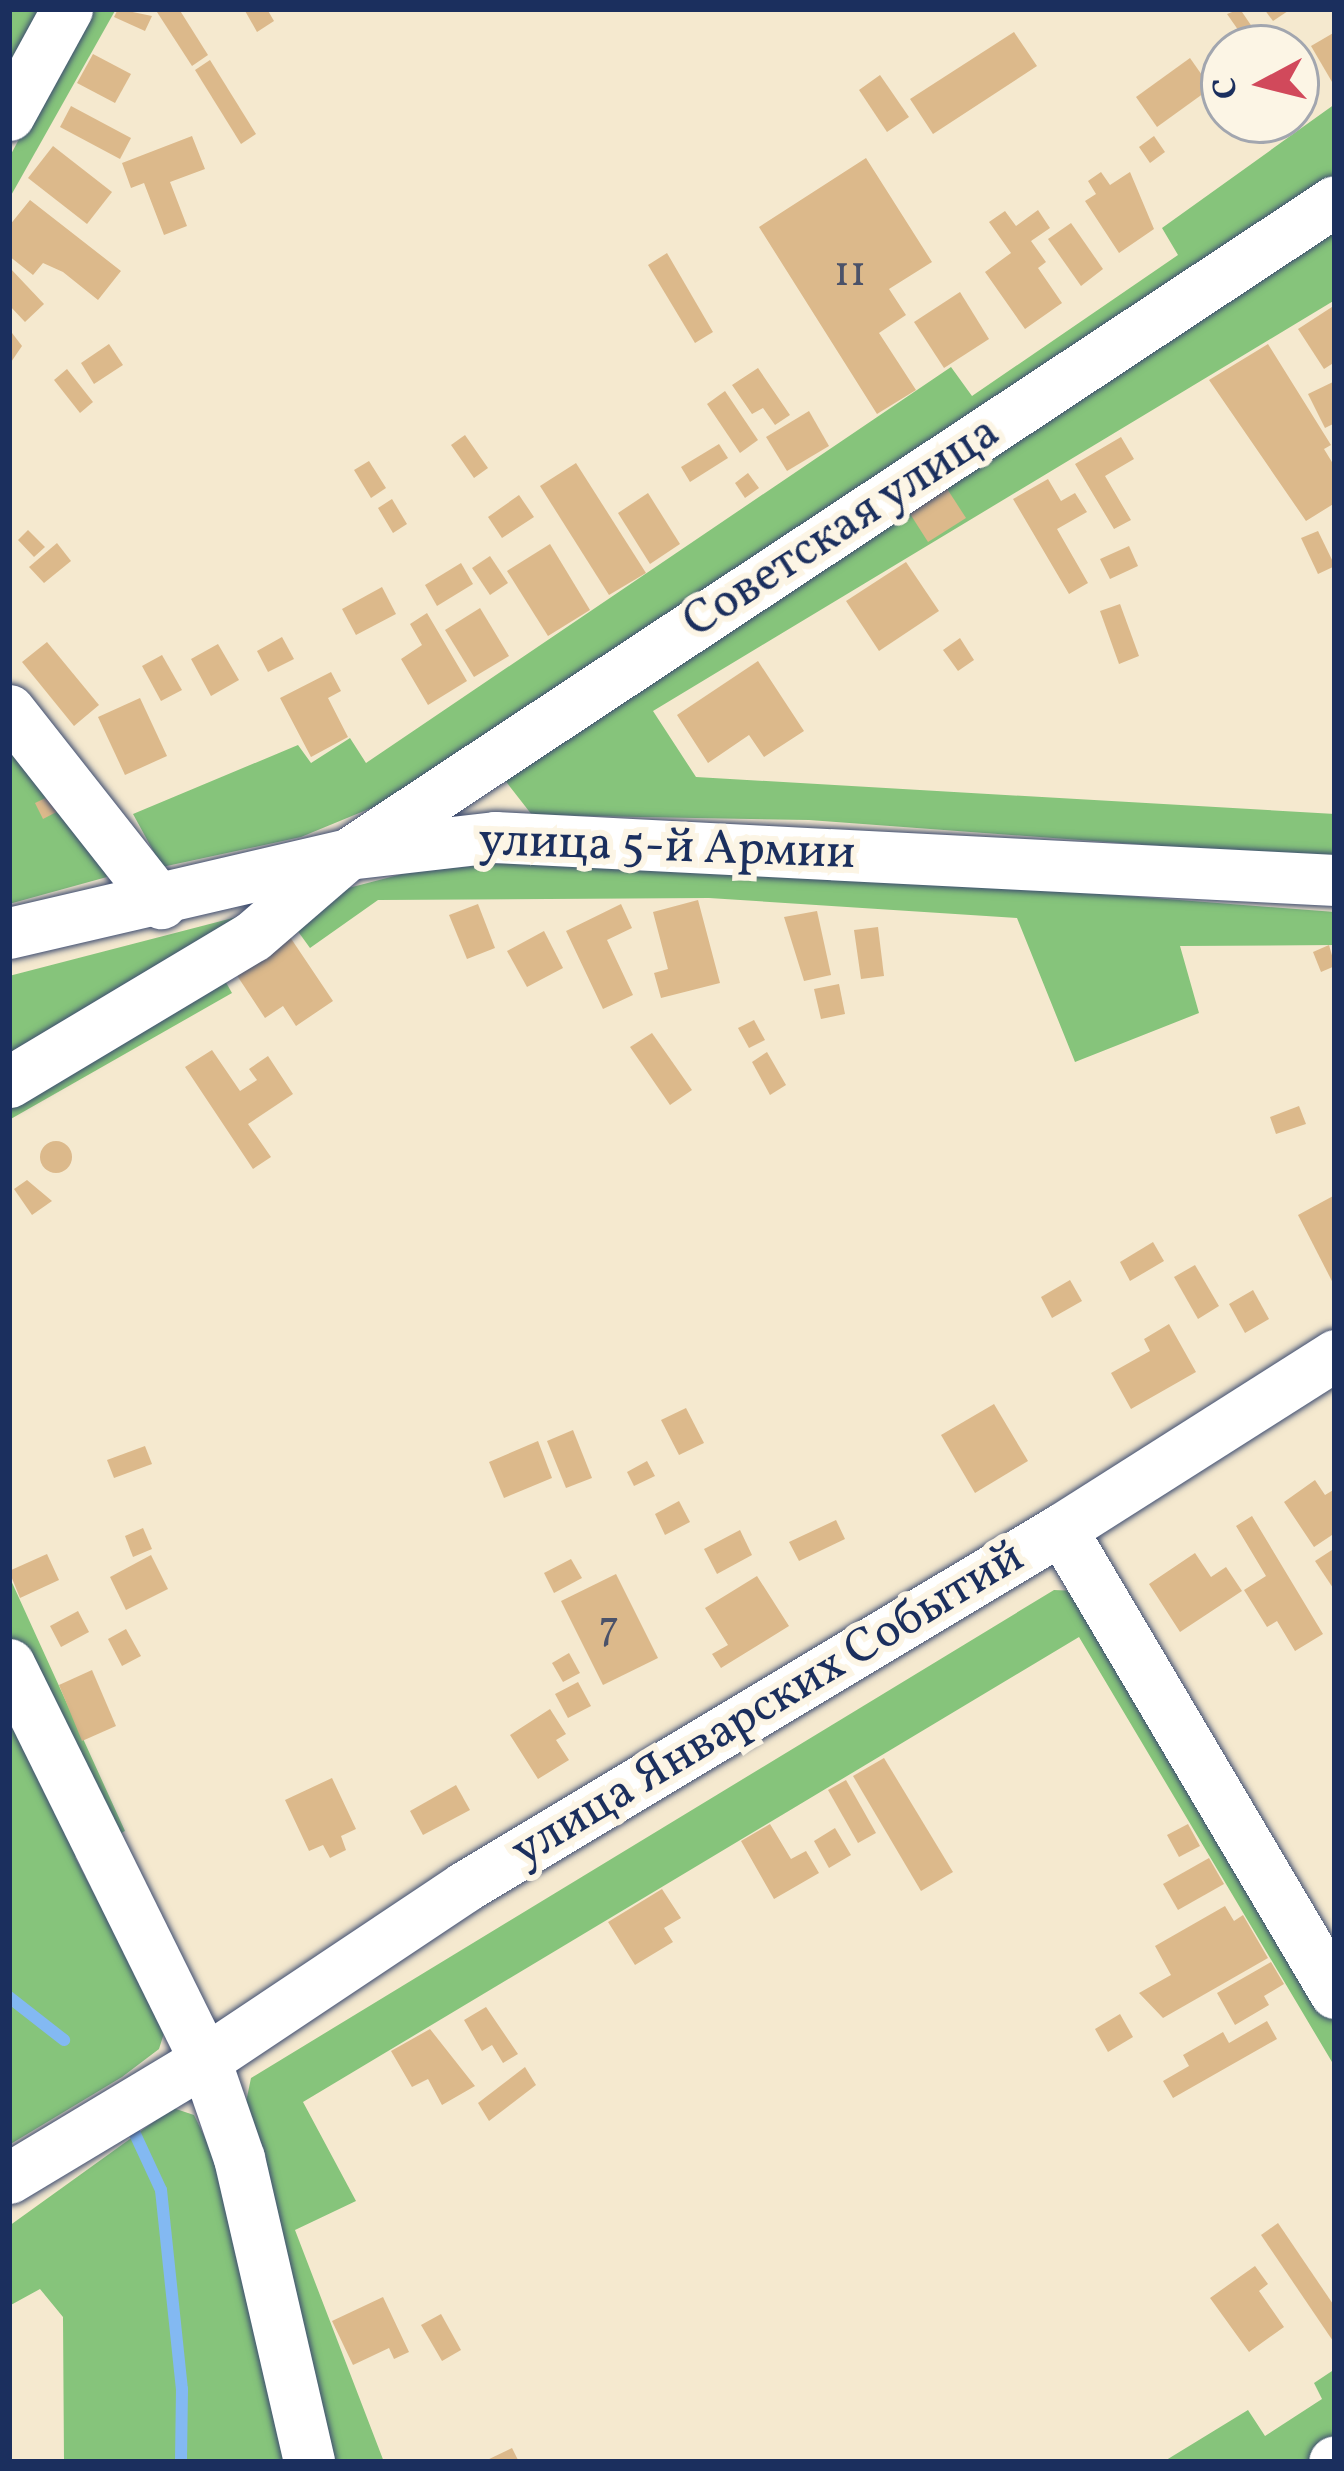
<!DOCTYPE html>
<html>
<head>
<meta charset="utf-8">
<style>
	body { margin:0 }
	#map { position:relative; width:1344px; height:2471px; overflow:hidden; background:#f5e9cf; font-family:Vollkorn,serif }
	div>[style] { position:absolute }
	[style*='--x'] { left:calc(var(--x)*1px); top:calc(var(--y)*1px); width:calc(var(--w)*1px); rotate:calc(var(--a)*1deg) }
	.green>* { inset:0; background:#86c47b }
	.stream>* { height:12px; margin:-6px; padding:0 6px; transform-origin:6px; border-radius:6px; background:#83b9f2 }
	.building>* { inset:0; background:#dcb98b }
	.round { border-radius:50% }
	.roads { filter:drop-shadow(0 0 3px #3c4b6f) drop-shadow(0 0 3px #3c4b6f) }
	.minor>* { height:51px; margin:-25.5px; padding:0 25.5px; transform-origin:25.5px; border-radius:25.5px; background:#fff }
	span { translate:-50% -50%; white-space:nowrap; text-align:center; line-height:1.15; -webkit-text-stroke:12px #fcf5e5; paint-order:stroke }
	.number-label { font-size:42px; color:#4b5269 }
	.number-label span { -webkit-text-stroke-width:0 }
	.street-label { font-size:48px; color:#1b2f5e }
	.frame { position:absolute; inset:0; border:12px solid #1b2f5e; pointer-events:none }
	.north { position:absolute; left:1200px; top:24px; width:120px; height:120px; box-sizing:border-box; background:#fcf5e5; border:3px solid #a2a6af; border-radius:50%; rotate:263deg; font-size:33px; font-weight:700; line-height:48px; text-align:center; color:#1b2f5e }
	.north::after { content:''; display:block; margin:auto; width:42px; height:54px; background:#d1495b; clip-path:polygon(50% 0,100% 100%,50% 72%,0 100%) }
</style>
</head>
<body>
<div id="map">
	<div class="green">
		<div style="clip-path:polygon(9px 9px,45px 9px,9px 73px)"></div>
		<div style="clip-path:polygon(88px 9px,116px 9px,9px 199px,9px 158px)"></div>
		<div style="clip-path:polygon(1335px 104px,1335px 179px,381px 804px,301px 837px,162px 867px,133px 814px,298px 745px,311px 763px,350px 738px,366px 763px,951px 367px,972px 396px,1178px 255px,1162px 228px)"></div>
		<div style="clip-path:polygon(1335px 231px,1335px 300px,653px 711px,696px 777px,1335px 814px,1335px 859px,809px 820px,532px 815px,504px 779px)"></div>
		<div style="clip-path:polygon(9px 726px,79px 810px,107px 877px,9px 904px)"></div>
		<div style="clip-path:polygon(514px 862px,986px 885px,1335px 912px,1335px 945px,1180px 946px,1199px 1013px,1075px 1062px,1017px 918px,709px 898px,378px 900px,310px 948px,297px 930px,224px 979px,232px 993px,9px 1120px,9px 976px,410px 872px)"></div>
		<div style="clip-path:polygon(9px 1576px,125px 1831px,75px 1857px,165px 2030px,159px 2049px,122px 2077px,9px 2145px)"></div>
		<div style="clip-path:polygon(1054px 1590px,1077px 1591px,1335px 2008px,1335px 2067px,1079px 1637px,303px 2102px,356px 2201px,295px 2230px,384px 2462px,328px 2462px,246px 2102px,251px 2078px)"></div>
		<div style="clip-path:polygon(173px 2108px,194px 2115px,216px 2160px,290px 2462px,64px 2462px,63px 2317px,40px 2289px,9px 2306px,9px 2226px)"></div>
		<div style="clip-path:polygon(1335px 2369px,1335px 2446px,1309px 2462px,1163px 2462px,1248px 2410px,1265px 2436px,1322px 2399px,1314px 2383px)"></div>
	</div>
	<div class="stream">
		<div style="--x:9;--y:1997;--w:70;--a:38"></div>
		<div style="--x:135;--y:2134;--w:62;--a:65.1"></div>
		<div style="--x:161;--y:2190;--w:200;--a:84"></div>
		<div style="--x:182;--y:2389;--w:73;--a:90.8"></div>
	</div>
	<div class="building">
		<div style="clip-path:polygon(118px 9px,152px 16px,145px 31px,114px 17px)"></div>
		<div style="clip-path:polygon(155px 9px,179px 9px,208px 55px,192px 66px)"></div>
		<div style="clip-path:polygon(244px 9px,267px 9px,274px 21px,257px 32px)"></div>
		<div style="clip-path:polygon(1240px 9px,1261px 40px,1250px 47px,1227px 14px)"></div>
		<div style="clip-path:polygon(1264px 9px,1291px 9px,1273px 21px)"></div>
		<div style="clip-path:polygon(1014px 32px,1037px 66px,933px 134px,910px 99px)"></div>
		<div style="clip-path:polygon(1335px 32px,1335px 87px,1311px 46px)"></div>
		<div style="clip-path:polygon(93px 54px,131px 74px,115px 103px,77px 83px)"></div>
		<div style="clip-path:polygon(1190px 58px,1211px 88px,1157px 127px,1136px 97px)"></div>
		<div style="clip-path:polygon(210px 60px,256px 134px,241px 144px,195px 70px)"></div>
		<div style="clip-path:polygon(880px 75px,909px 117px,887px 132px,859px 90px)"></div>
		<div style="clip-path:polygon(71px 106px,131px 138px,120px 159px,60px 127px)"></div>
		<div style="clip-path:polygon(1253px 120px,1283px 120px,1264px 135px)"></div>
		<div style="clip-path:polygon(192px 136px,205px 169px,170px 182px,187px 226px,164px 235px,144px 183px,131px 188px,122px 163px)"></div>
		<div style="clip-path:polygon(1154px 136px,1165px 152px,1150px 163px,1139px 147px)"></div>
		<div style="clip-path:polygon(53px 146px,112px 192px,87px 224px,28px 178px)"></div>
		<div style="clip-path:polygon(866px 158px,932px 262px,889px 289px,906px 315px,879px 333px,916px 390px,877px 414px,759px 227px)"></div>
		<div style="clip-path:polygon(1101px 172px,1110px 185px,1130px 172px,1154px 229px,1119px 253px,1085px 201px,1096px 194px,1088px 181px)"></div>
		<div style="clip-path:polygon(30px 200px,121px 271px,98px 300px,63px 272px,43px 263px,33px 275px,9px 256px,9px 226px)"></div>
		<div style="clip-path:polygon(1038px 210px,1050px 228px,1031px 241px,1046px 262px,1038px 268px,1062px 303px,1025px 329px,985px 272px,1011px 253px,989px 222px,1005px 211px,1016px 226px)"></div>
		<div style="clip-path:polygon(1071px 223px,1103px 269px,1081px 286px,1048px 239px)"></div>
		<div style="clip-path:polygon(667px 253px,713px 332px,695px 343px,648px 265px)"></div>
		<div style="clip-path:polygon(9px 267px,44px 304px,25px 322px,9px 305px)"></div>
		<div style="clip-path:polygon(960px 292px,989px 339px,944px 368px,914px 322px)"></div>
		<div style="clip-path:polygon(1335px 305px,1335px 362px,1324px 369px,1298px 329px)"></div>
		<div style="clip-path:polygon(9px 329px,22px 346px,9px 365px)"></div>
		<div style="clip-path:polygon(109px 344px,123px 365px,94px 384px,81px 363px)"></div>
		<div style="clip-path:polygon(1268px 344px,1331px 445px,1324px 449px,1335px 467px,1335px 503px,1306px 521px,1209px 380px)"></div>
		<div style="clip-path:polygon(758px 368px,790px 415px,775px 425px,763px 408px,752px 414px,732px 385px)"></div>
		<div style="clip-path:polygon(67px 369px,93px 402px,80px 413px,54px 380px)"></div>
		<div style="clip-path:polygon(1335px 381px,1335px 423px,1325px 428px,1308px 394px)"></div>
		<div style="clip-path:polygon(725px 391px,758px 440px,740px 453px,707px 404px)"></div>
		<div style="clip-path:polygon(809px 411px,829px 446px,787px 471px,766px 437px)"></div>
		<div style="clip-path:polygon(465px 435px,488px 468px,474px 478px,451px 445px)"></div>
		<div style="clip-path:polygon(1121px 437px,1134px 459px,1105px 476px,1131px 520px,1114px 529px,1075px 464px)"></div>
		<div style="clip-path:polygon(719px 444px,728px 458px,690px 482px,681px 467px)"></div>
		<div style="clip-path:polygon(369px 461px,386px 488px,371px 498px,354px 470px)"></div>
		<div style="clip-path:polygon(576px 463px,646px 573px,609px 595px,540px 486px)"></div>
		<div style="clip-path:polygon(748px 473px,759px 488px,745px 498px,735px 483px)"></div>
		<div style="clip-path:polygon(1048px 479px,1061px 501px,1075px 493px,1087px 512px,1057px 529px,1088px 583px,1069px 594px,1013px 499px)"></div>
		<div style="clip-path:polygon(944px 484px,966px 518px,928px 542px,907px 509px)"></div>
		<div style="clip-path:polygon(648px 493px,680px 544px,650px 564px,618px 513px)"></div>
		<div style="clip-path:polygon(519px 495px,534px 517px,502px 538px,488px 517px)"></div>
		<div style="clip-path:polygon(392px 499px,407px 524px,393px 533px,378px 508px)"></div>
		<div style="clip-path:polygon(28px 530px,45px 547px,34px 557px,18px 540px)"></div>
		<div style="clip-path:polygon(1318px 531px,1335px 566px,1318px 574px,1301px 538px)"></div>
		<div style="clip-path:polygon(57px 543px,71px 561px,44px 583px,29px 567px)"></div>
		<div style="clip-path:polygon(550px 544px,590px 610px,548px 636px,507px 571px)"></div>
		<div style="clip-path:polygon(1129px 546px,1138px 566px,1110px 579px,1100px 559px)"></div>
		<div style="clip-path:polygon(490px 556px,508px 583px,490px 595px,472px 568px)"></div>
		<div style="clip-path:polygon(906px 562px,939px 611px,879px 651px,846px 601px)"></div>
		<div style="clip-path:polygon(461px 563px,473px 584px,437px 606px,425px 585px)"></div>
		<div style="clip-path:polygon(382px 587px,396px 614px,356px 635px,342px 609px)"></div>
		<div style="clip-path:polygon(1120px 604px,1139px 656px,1119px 664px,1100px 611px)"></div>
		<div style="clip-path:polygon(480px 608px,509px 656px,474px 677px,445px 630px)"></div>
		<div style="clip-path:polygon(427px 613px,467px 681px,428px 705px,401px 659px,422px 645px,410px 624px)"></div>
		<div style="clip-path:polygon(282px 637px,294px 659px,268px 672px,257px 651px)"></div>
		<div style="clip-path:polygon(960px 638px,974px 660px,958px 671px,943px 650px)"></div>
		<div style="clip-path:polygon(47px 642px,99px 705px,74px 726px,22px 662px)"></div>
		<div style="clip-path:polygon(218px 644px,239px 680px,211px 696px,191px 659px)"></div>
		<div style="clip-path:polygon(162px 655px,182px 690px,161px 701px,142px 666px)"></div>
		<div style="clip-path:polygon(758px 661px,804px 731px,764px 757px,749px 735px,708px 763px,677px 715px)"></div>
		<div style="clip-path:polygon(331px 672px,341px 691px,328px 698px,348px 737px,311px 757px,280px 698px)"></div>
		<div style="clip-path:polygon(140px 698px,167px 756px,125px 775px,98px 717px)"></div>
		<div style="clip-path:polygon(60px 791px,68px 806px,43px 819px,35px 803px)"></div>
		<div style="clip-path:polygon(698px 900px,720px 983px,661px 998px,654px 973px,668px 969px,653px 912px)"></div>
		<div style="clip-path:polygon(478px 904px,495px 948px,467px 959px,449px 915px)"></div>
		<div style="clip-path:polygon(621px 904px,632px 928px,607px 940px,633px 995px,603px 1009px,566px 931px)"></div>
		<div style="clip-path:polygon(817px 911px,831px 975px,804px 981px,784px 917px)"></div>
		<div style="clip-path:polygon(878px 927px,884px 976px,861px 979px,854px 930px)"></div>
		<div style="clip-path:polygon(544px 931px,563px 968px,527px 987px,507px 951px)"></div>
		<div style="clip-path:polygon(290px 937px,333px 1001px,296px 1026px,283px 1006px,265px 1018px,236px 974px)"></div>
		<div style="clip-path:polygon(1329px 945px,1335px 966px,1321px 972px,1313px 952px)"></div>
		<div style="clip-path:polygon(839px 984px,845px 1014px,821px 1019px,814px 989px)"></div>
		<div style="clip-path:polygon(754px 1020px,765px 1040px,749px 1048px,738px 1028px)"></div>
		<div style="clip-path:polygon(652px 1033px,692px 1090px,670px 1105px,630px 1047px)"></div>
		<div style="clip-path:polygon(212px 1050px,240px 1091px,257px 1080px,249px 1069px,268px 1056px,293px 1094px,248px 1124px,271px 1157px,253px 1169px,185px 1067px)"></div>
		<div style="clip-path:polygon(767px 1052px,786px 1085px,770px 1095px,752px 1062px)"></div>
		<div style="clip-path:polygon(1299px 1106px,1306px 1124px,1276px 1134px,1270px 1117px)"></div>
		<div class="round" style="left:40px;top:1141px;width:32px;height:32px"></div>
		<div style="clip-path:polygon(27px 1180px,52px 1201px,32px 1215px,14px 1189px)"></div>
		<div style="clip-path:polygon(1335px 1195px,1335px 1287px,1298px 1215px)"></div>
		<div style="clip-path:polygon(1153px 1242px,1164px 1261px,1130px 1281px,1120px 1262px)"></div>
		<div style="clip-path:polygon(1195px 1265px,1219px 1306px,1198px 1319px,1174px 1277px)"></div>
		<div style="clip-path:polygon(1070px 1280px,1082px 1301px,1052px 1318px,1041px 1297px)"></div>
		<div style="clip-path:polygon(1253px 1290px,1269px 1319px,1245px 1333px,1229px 1304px)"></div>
		<div style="clip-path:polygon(1169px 1324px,1196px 1372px,1131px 1409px,1111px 1373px,1150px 1351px,1144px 1339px)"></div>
		<div style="clip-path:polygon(994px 1404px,1028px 1461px,975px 1493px,941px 1435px)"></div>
		<div style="clip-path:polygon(686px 1408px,704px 1443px,679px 1455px,661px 1420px)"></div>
		<div style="clip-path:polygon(573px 1430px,592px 1478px,566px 1488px,547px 1441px)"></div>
		<div style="clip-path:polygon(538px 1441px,552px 1478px,504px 1498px,489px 1462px)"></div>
		<div style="clip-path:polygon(145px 1446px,152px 1464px,114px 1478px,107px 1460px)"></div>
		<div style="clip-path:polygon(647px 1461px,655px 1476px,634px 1486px,627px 1472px)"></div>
		<div style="clip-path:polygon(1315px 1480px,1325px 1495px,1335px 1489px,1335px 1533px,1314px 1547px,1284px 1502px)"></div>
		<div style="clip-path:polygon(679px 1501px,690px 1522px,665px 1535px,655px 1514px)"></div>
		<div style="clip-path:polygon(1252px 1516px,1323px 1634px,1295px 1651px,1277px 1621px,1267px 1627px,1244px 1590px,1266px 1576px,1236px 1526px)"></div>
		<div style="clip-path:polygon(836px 1520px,845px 1539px,799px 1561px,789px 1542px)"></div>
		<div style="clip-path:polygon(143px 1528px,152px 1549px,133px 1557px,125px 1536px)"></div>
		<div style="clip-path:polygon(740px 1530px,752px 1555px,717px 1574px,704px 1549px)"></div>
		<div style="clip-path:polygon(1335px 1548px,1335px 1591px,1315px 1561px)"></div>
		<div style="clip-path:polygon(1195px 1553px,1211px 1577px,1226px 1567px,1242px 1591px,1180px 1632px,1149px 1584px)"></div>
		<div style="clip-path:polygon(47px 1554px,59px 1580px,20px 1598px,9px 1571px)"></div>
		<div style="clip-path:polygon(151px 1555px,168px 1589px,126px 1610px,110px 1577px)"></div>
		<div style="clip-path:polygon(571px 1559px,582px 1578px,554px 1593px,544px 1573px)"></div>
		<div style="clip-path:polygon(616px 1574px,658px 1658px,603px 1685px,561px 1601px)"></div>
		<div style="clip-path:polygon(757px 1576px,789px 1626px,721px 1668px,712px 1654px,728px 1645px,705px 1608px)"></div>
		<div style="clip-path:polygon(78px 1611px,89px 1632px,61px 1647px,50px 1626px)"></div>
		<div style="clip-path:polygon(126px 1629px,141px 1656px,122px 1666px,108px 1639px)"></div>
		<div style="clip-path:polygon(569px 1653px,580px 1673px,563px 1682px,552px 1663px)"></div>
		<div style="clip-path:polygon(92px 1670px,116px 1726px,82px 1741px,59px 1685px)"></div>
		<div style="clip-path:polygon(578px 1682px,591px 1706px,568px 1718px,555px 1694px)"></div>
		<div style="clip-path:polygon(550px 1709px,566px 1734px,556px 1740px,569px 1760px,538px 1779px,510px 1735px)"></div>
		<div style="clip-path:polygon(884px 1758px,953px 1872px,921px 1891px,853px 1776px)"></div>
		<div style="clip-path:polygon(332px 1778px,356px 1829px,341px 1836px,346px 1850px,330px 1858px,323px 1845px,309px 1851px,285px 1800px)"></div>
		<div style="clip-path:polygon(846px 1780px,876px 1833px,858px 1843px,828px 1790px)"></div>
		<div style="clip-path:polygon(456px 1785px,470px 1810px,423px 1835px,410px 1811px)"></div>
		<div style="clip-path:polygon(770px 1824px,791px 1859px,806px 1851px,819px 1873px,774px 1899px,741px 1841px)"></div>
		<div style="clip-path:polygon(1188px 1824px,1200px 1846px,1179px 1857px,1167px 1835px)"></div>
		<div style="clip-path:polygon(835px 1828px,851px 1855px,829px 1868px,814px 1841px)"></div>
		<div style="clip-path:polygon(1209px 1858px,1224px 1884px,1178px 1910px,1163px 1884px)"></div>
		<div style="clip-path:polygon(662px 1889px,681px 1918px,664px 1928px,673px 1942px,635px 1965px,608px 1922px)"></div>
		<div style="clip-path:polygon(1225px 1906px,1234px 1921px,1243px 1915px,1268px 1958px,1163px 2018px,1139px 1993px,1171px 1975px,1155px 1946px)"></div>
		<div style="clip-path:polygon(1271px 1962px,1284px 1984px,1264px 1996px,1269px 2005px,1235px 2025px,1217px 1993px)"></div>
		<div style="clip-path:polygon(486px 2007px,518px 2054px,503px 2063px,492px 2045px,482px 2051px,464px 2020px)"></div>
		<div style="clip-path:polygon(1120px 2014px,1133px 2037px,1108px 2052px,1095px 2029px)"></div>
		<div style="clip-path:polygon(1267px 2021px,1277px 2039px,1173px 2098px,1163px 2081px,1189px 2066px,1183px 2055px,1223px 2032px,1229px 2043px)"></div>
		<div style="clip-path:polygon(430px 2029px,475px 2086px,442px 2105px,428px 2079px,412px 2087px,391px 2051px)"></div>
		<div style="clip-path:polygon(525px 2067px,536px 2085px,489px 2121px,478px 2103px)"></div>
		<div style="clip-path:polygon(1278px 2223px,1335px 2307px,1335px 2344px,1261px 2235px)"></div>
		<div style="clip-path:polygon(1255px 2266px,1268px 2284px,1259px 2291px,1284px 2327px,1249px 2352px,1210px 2298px)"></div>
		<div style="clip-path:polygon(383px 2297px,409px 2352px,394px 2359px,389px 2348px,353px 2365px,332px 2321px)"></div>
		<div style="clip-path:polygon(441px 2314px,461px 2350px,442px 2361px,421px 2325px)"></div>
		<div style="clip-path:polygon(512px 2448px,519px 2462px,483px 2462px)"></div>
	</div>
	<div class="roads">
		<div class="minor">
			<div style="--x:9;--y:115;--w:121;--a:-61.3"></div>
			<div style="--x:9;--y:710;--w:246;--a:51.8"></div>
			<div style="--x:9;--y:933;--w:348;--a:-13.1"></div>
			<div style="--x:348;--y:854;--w:148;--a:-6.6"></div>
			<div style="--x:495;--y:837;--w:841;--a:2.93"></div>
			<div style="--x:9;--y:1082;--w:284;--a:-30.9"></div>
			<div style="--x:253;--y:936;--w:125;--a:-40.8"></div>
			<div style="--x:348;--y:854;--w:1183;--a:-33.49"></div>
			<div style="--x:1061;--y:1529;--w:539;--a:59.44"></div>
			<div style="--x:9;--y:1664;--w:442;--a:63.7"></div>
			<div style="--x:205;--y:2060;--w:104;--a:70.9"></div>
			<div style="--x:239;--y:2158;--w:312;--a:77"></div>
			<div style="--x:9;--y:2178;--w:229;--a:-31"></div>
			<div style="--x:205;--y:2060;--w:311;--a:-33.7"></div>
			<div style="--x:464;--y:1887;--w:696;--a:-30.95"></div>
			<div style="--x:1061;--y:1529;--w:325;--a:-32.4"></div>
			<div style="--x:1334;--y:2462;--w:1;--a:-45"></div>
		</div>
	</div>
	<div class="number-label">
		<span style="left:850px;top:275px">11</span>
		<span style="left:609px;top:1630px">7</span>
	</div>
	<div class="street-label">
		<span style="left:842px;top:528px;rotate:-33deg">Советская улица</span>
		<span style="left:667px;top:848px;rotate:2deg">улица 5-й Армии</span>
		<span style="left:768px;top:1705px;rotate:-31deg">улица Январских Событий</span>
	</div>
	<div class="frame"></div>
	<div class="north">С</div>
</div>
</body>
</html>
